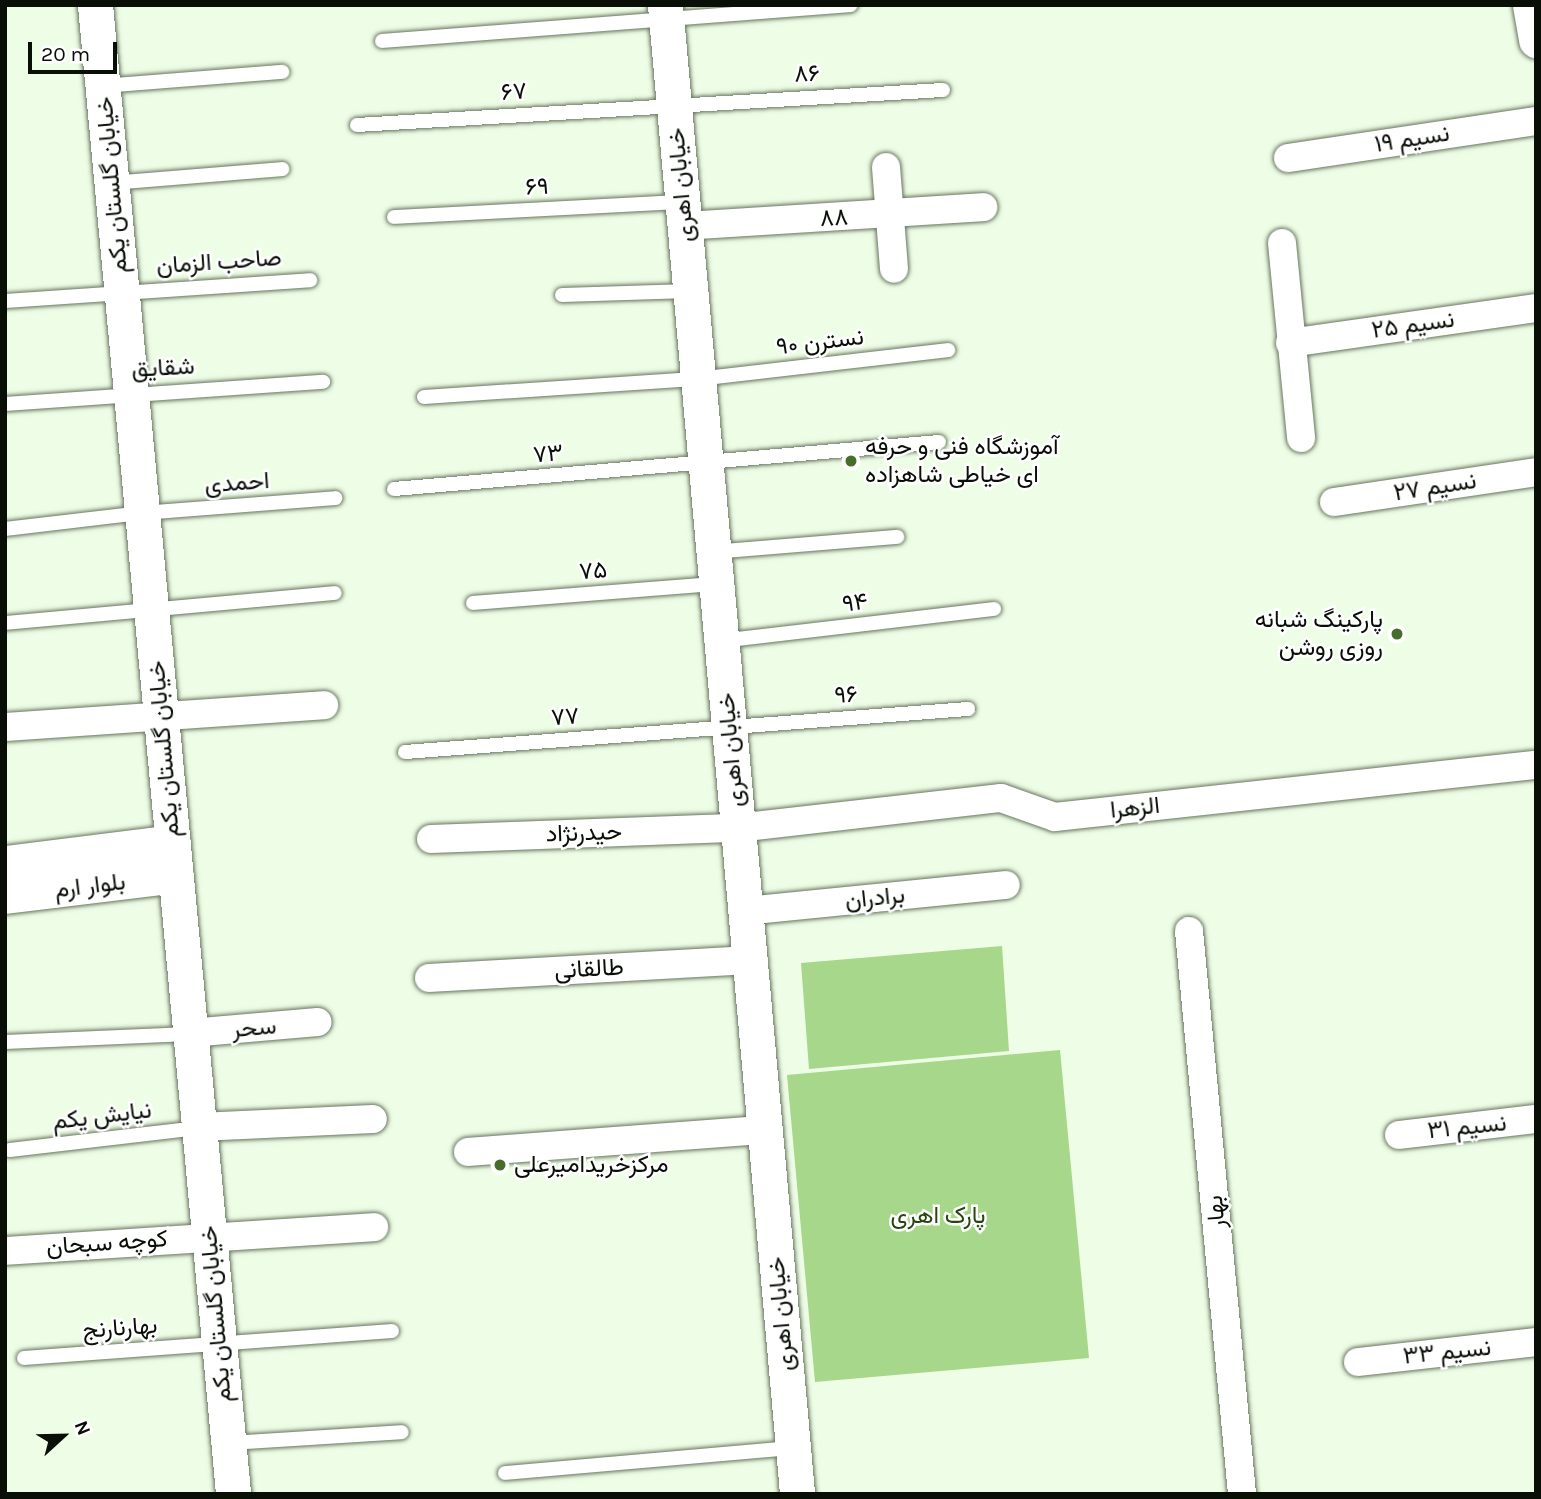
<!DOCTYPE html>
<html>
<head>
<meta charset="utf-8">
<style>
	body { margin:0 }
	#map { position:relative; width:1541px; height:1499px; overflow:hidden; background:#eefde5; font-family:Karla,Vazirmatn,sans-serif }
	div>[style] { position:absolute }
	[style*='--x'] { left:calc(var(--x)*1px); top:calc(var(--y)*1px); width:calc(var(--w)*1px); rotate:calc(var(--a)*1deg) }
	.green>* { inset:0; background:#a7d78a }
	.roads { filter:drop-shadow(0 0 2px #687560) drop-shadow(0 0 2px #687560) }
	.service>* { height:14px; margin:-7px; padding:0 7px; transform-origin:7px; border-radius:7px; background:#fff }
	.minor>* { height:28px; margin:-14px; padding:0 14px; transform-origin:14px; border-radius:14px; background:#fff }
	.tertiary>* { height:35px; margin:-17.5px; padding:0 17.5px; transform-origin:17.5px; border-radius:17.5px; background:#fff }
	.dots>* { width:19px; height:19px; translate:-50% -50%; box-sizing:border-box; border:4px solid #fff; border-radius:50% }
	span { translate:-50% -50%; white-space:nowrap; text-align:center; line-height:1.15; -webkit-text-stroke:5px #fff; paint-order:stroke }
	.street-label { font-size:24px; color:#090e07 }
	.poi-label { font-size:24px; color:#090e07 }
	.left { translate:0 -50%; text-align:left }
	.right { translate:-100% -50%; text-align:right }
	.park-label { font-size:24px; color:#27460f }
	.frame { position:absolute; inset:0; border:7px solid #090e07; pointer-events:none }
	.north { position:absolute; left:28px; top:1401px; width:70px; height:70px; -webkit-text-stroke:5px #fff; paint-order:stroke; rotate:68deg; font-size:19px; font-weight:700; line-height:28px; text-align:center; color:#090e07 }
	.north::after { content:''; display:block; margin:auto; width:24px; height:32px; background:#090e07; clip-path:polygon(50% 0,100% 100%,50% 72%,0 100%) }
	.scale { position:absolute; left:28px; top:42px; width:89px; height:32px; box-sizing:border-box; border:4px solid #090e07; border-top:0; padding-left:9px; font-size:21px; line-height:24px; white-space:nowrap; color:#090e07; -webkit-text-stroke:5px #fff; paint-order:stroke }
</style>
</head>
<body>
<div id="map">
	<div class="green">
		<div style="clip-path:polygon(1002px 946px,1009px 1051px,809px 1069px,801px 963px)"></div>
		<div style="clip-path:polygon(1060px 1050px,1089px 1358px,815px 1382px,787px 1075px)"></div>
	</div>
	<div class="roads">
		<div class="service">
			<div style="--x:382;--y:41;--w:470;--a:-4.4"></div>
			<div style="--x:103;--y:86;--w:180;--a:-4.5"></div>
			<div style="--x:357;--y:125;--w:587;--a:-3.42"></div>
			<div style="--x:112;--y:183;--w:171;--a:-4.7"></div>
			<div style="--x:394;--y:217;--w:288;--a:-3"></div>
			<div style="--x:562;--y:295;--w:128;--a:-1.8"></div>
			<div style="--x:5;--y:301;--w:306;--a:-3.9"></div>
			<div style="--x:424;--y:397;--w:275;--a:-3.8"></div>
			<div style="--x:698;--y:379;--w:252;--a:-6.6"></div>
			<div style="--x:5;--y:404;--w:319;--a:-4"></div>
			<div style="--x:394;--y:489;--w:547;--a:-4.93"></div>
			<div style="--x:5;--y:529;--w:138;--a:-6.7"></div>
			<div style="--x:142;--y:513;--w:194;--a:-4.4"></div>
			<div style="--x:713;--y:552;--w:185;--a:-4.7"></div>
			<div style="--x:473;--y:603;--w:244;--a:-4.5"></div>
			<div style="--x:5;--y:623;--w:331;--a:-5.2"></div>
			<div style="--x:721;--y:641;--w:275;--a:-6.7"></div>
			<div style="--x:405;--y:752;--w:565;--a:-4.37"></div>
			<div style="--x:5;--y:1042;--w:184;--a:-2.5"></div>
			<div style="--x:10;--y:1150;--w:189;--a:-6.7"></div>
			<div style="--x:24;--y:1358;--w:369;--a:-4.2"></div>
			<div style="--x:229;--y:1443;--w:173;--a:-3.6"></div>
			<div style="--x:505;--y:1473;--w:289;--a:-5"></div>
		</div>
		<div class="minor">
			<div style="--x:1288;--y:158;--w:251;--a:-8.5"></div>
			<div style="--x:886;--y:167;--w:102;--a:85.5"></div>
			<div style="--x:684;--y:226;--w:300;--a:-3.6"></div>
			<div style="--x:1282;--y:243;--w:196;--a:84.4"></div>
			<div style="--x:1290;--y:343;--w:248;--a:-8.1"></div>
			<div style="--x:1334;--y:502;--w:204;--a:-8.4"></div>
			<div style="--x:5;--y:727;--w:320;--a:-3.9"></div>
			<div style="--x:431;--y:839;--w:306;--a:-2.1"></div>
			<div style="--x:737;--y:828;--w:266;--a:-6.5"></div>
			<div style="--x:1001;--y:798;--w:57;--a:19.4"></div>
			<div style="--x:1055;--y:817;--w:484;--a:-6.2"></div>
			<div style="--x:745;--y:911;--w:262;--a:-5.7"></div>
			<div style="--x:1189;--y:931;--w:565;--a:84.62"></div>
			<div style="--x:429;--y:978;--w:321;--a:-3.2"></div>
			<div style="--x:190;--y:1033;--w:128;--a:-4.9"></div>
			<div style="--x:199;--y:1127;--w:174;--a:-2.6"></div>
			<div style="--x:1399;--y:1135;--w:138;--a:-6.7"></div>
			<div style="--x:468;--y:1152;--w:297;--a:-4.3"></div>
			<div style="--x:5;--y:1251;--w:370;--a:-3.7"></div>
			<div style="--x:1358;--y:1362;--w:179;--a:-6.4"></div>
		</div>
		<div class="tertiary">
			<div style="--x:95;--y:5;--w:1495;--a:84.7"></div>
			<div style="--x:665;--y:5;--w:1495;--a:84.93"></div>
			<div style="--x:1530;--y:5;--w:36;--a:80"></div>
			<div style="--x:5;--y:863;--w:169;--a:-7.1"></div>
			<div style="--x:5;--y:896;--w:172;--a:-7"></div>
		</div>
	</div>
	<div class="dots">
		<div style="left:851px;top:461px;background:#466e29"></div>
		<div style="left:1397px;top:634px;background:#466e29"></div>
		<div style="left:500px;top:1165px;background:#466e29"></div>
	</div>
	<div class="street-label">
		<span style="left:807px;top:74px;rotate:-3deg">۸۶</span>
		<span style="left:514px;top:92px;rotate:-4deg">۶۷</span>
		<span style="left:1412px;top:139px;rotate:-9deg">نسیم ۱۹</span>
		<span style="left:112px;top:185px;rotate:-95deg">خیابان گلستان یکم</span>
		<span style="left:681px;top:185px;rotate:-95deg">خیابان اهری</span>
		<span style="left:537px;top:187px;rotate:-3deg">۶۹</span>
		<span style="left:834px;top:218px;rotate:-3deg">۸۸</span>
		<span style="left:219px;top:262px;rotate:-4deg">صاحب الزمان</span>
		<span style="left:1413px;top:325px;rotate:-8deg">نسیم ۲۵</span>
		<span style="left:820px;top:342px;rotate:-7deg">نسترن ۹۰</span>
		<span style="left:163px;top:368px;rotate:-3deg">شقایق</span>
		<span style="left:548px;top:454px;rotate:-5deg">۷۳</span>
		<span style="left:237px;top:483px;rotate:-4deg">احمدی</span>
		<span style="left:1435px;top:487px;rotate:-9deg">نسیم ۲۷</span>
		<span style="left:593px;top:571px;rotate:-4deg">۷۵</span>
		<span style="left:855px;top:603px;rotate:-7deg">۹۴</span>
		<span style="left:846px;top:695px;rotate:-4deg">۹۶</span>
		<span style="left:565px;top:717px;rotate:-4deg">۷۷</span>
		<span style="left:164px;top:749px;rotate:-95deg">خیابان گلستان یکم</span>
		<span style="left:731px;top:750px;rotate:-95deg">خیابان اهری</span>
		<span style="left:1135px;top:808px;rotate:-6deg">الزهرا</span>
		<span style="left:584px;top:833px;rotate:-2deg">حیدرنژاد</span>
		<span style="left:90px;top:886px;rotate:-7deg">بلوار ارم</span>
		<span style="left:875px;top:898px;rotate:-6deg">برادران</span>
		<span style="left:589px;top:969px;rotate:-3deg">طالقانی</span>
		<span style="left:254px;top:1028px;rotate:-5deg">سحر</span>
		<span style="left:102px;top:1116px;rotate:-7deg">نیایش یکم</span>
		<span style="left:1467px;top:1127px;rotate:-6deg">نسیم ۳۱</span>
		<span style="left:1216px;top:1212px;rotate:-95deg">بهار</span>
		<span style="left:107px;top:1243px;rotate:-4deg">کوچه سبحان</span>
		<span style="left:216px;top:1314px;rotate:-95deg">خیابان گلستان یکم</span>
		<span style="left:781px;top:1314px;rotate:-95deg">خیابان اهری</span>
		<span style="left:120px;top:1328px;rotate:-4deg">بهارنارنج</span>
		<span style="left:1447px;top:1352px;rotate:-6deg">نسیم ۳۳</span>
	</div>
	<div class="poi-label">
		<span class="left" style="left:865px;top:461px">آموزشگاه فنی و حرفه<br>ای خیاطی شاهزاده</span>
		<span class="right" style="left:1383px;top:634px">پارکینگ شبانه<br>روزی روشن</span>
		<span class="left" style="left:514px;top:1165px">مرکزخریدامیرعلی</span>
	</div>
	<div class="park-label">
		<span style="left:938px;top:1216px">پارک اهری</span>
	</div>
	<div class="frame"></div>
	<div class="north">N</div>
	<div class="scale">20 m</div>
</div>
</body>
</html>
